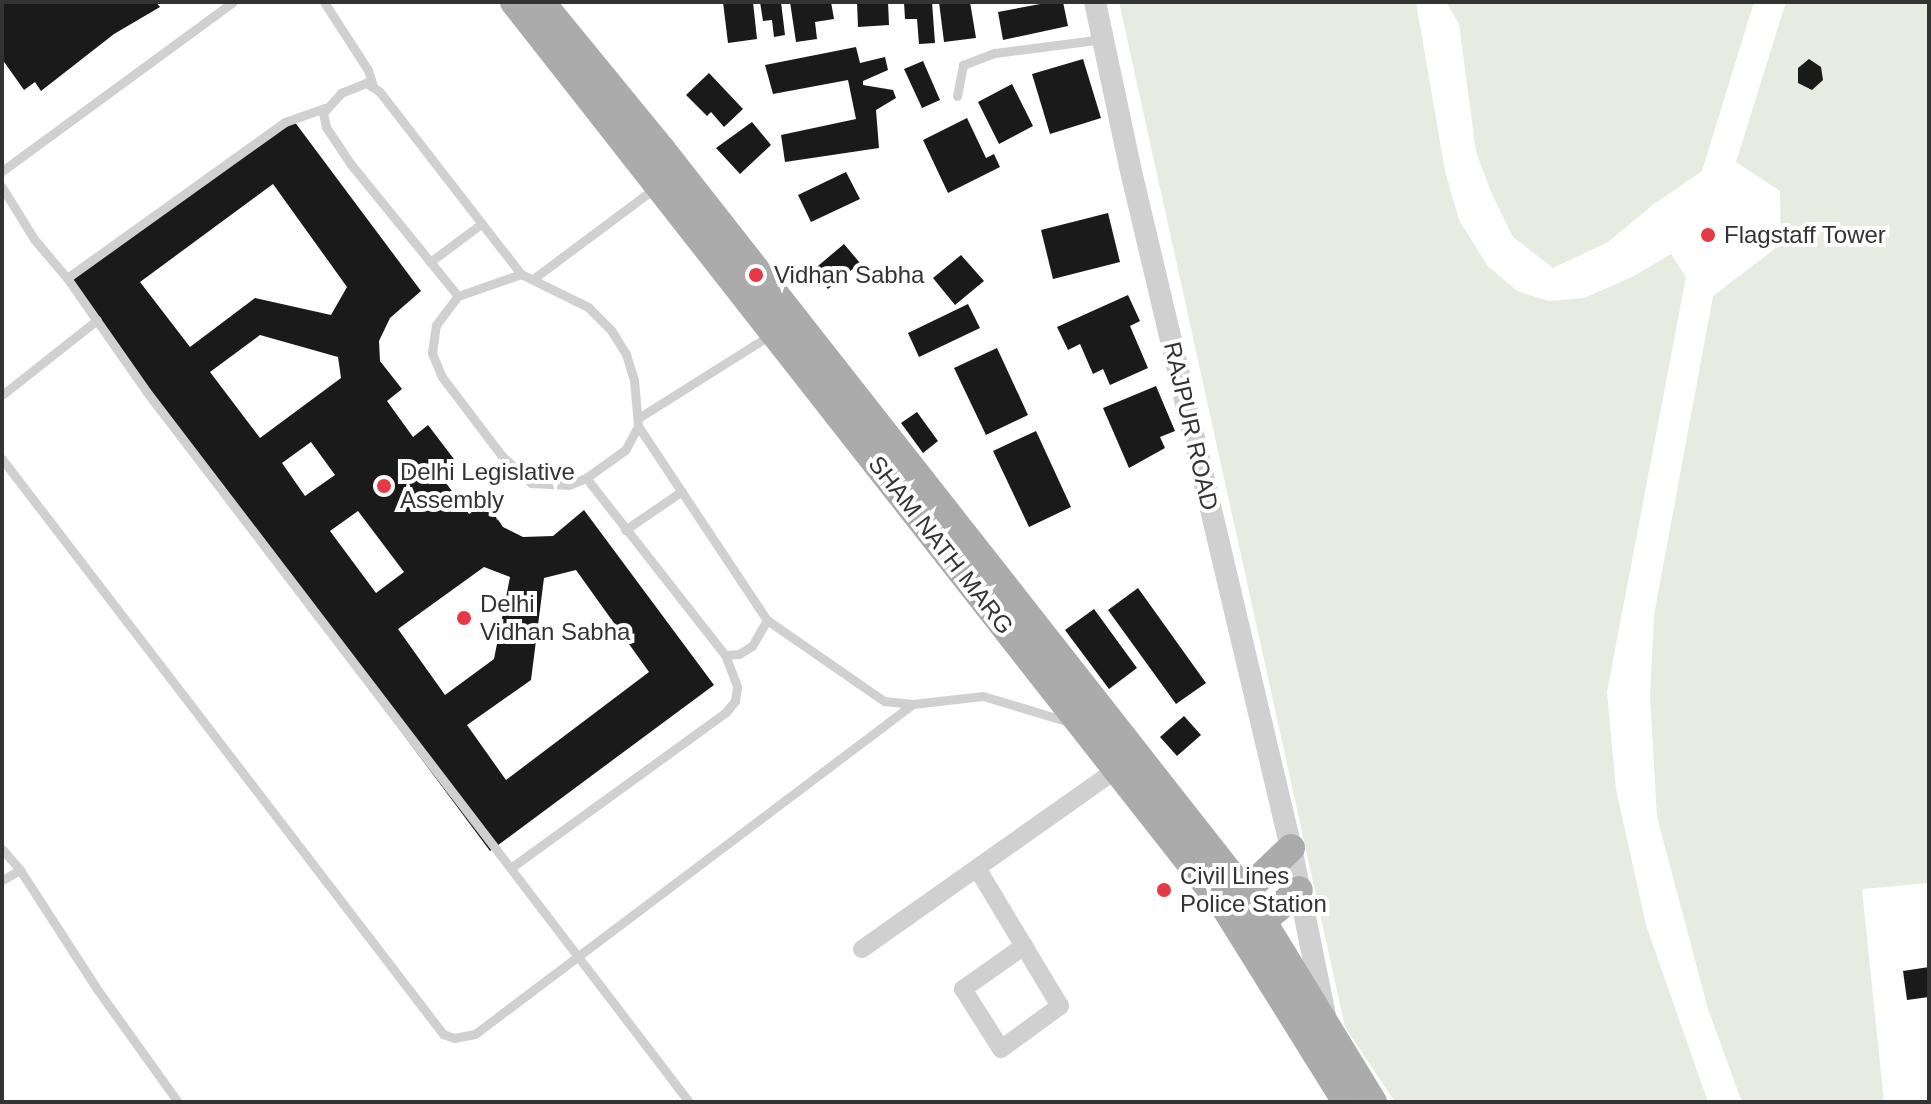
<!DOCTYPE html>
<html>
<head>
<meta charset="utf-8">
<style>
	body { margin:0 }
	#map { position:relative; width:1931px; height:1104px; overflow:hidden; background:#fff; font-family:Arial,sans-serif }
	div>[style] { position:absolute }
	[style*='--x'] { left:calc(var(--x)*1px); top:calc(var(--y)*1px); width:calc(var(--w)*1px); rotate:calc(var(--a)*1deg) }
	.green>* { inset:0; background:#e6ecdf }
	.building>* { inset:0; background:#1a1a1a }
	.service>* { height:9px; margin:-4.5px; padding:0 4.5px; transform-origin:4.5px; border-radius:4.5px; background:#d0d0d0 }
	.minor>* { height:18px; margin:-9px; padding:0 9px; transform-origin:9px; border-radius:9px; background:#d0d0d0 }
	.tertiary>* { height:22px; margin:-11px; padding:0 11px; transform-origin:11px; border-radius:11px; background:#d0d0d0 }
	.primary>* { height:28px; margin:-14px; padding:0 14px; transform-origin:14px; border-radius:14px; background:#ababab }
	.dots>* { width:22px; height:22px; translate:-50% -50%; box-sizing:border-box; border:4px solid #fff; border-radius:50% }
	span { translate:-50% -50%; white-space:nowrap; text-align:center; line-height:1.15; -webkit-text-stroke:8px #fff; paint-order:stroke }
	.poi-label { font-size:24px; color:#333 }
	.left { translate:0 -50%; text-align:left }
	.street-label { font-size:24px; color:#333 }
	.frame { position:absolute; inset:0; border:4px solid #333; pointer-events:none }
</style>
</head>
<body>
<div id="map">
	<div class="green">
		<div style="clip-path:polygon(1119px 2px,1416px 2px,1445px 171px,1459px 220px,1487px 265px,1517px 291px,1549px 301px,1584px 298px,1632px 277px,1671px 254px,1686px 277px,1607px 692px,1616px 789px,1646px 925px,1708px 1102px,1395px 1102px,1345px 1027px)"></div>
		<div style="clip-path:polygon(1446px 2px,1754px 2px,1702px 171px,1654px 204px,1608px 242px,1553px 268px,1513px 237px,1491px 192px,1476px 152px,1459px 24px)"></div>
		<div style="clip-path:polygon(1786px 2px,1929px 2px,1929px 883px,1862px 889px,1884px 1102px,1742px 1102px,1708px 1009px,1657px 817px,1650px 697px,1654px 615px,1713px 296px,1781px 244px,1780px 191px,1736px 162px)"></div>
	</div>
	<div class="building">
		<div style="clip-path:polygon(2px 2px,156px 2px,160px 7px,114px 34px,41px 91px,35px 82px,24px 90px,2px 59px)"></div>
		<div style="clip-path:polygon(723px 2px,753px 2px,757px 39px,728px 43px)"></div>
		<div style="clip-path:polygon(760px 2px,781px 2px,785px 35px,774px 37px,772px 20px,763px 21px)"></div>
		<div style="clip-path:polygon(790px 2px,831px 2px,834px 19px,815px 22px,817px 39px,796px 42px)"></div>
		<div style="clip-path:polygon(857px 2px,888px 2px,889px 25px,858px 27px)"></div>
		<div style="clip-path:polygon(904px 2px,932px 2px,935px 43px,919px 44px,917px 19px,905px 19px)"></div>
		<div style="clip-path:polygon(939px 2px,970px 2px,976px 38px,944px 42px)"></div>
		<div style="clip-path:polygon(1051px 2px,1063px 2px,1068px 26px,1003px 40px,998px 12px)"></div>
		<div style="clip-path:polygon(856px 47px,860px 63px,885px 57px,888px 70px,863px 81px,863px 85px,893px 90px,896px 98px,876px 110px,879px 148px,785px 162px,781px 135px,856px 119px,848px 80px,773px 94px,765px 65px)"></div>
		<div style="clip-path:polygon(1083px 59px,1101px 118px,1050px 134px,1032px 74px)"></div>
		<div style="clip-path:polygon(1809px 59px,1821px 67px,1823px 80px,1812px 90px,1798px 83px,1798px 68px)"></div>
		<div style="clip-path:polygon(923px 61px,940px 100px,922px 108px,904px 69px)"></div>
		<div style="clip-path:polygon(709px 73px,743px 109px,724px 127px,711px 112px,707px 116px,686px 95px)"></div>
		<div style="clip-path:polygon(1012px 84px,1033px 126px,999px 144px,978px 102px)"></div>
		<div style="clip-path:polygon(evenodd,291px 117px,421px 291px,390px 318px,379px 341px,380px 361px,402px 389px,387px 401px,413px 437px,428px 425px,457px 463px,440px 475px,469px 514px,486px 502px,503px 527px,523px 537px,553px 536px,584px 510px,714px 685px,490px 851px,67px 283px,291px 117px,273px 184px,347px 287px,331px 315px,255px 298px,190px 347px,140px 282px,273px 184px,291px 117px,260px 335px,338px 357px,341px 378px,260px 438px,210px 372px,260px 335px,291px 117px,311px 442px,335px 475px,305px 496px,282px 463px,311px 442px,291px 117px,358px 511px,404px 572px,376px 593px,330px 531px,358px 511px,291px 117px,484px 567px,510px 577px,494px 659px,445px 695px,398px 629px,484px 567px,291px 117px,576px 570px,649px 672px,506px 780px,467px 725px,531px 680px,544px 578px,576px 570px)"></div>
		<div style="clip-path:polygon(967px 118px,986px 158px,994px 154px,1000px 167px,948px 193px,923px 140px)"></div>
		<div style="clip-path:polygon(752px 122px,771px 145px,740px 174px,716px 148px)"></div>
		<div style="clip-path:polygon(846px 172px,860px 199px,811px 222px,798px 195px)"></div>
		<div style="clip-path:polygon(1108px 213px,1120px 262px,1053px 279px,1041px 230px)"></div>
		<div style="clip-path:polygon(844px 244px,860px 263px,828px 289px,812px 271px)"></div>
		<div style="clip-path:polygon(961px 255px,984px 281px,955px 305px,933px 278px)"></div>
		<div style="clip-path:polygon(1128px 295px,1140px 321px,1130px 326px,1148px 368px,1110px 385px,1103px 369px,1093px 374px,1080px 344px,1068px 350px,1057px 327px)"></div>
		<div style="clip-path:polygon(968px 304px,980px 328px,919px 357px,908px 333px)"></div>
		<div style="clip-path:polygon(997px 348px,1028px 415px,986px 435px,954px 368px)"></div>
		<div style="clip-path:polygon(1156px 386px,1175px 431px,1160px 437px,1165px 448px,1129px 468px,1103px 408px)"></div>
		<div style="clip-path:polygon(917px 412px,938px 441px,923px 453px,901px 423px)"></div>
		<div style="clip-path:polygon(1036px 431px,1071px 507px,1029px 527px,993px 451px)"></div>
		<div style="clip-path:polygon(1138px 588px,1206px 683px,1176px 704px,1108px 610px)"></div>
		<div style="clip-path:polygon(1094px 609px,1137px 668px,1109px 689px,1065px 630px)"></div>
		<div style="clip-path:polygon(1184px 716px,1201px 735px,1177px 756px,1160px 737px)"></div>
		<div style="clip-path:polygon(1929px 967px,1929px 997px,1907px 1000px,1903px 971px)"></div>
	</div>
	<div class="service">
		<div style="--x:324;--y:2;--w:81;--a:57.1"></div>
		<div style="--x:368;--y:70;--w:17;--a:73"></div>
		<div style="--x:957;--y:96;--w:32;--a:-79"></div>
		<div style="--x:963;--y:65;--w:34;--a:-21"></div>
		<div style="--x:995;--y:53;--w:109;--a:-7.4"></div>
		<div style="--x:2;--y:171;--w:286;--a:-36.2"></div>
		<div style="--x:2;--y:187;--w:61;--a:58.4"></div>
		<div style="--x:34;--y:239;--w:51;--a:49.8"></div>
		<div style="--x:67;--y:278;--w:138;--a:55"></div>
		<div style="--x:146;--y:391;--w:895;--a:52.63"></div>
		<div style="--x:430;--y:262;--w:64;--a:-36.7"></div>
		<div style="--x:67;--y:278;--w:268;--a:-35.6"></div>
		<div style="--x:285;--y:122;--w:42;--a:-19.3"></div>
		<div style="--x:533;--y:279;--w:152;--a:-36.7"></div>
		<div style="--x:458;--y:296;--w:171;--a:-129.1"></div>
		<div style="--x:350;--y:163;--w:43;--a:-123.7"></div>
		<div style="--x:326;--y:127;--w:14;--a:-102"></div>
		<div style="--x:323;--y:113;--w:27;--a:-48"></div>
		<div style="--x:341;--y:93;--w:27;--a:-22"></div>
		<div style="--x:366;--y:83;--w:15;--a:32"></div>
		<div style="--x:379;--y:91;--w:232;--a:52.2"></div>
		<div style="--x:2;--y:395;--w:121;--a:-38.3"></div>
		<div style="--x:640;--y:417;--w:156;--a:-32.2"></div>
		<div style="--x:638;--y:426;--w:27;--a:118"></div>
		<div style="--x:625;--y:450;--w:48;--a:144.3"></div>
		<div style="--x:586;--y:478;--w:18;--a:158"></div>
		<div style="--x:569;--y:485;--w:38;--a:-177"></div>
		<div style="--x:531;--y:483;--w:40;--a:-137"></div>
		<div style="--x:502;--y:456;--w:99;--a:-127.2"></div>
		<div style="--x:442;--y:377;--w:26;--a:-113"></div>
		<div style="--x:432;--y:353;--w:28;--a:-82"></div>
		<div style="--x:436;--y:325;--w:36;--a:-53"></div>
		<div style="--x:458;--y:296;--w:67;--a:-19.2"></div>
		<div style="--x:521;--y:274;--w:75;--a:26.2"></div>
		<div style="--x:588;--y:307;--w:33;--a:45"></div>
		<div style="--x:611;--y:330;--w:28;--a:58"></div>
		<div style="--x:626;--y:354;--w:27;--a:73"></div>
		<div style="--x:634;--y:380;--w:46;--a:85"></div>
		<div style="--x:638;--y:426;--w:233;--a:56.4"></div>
		<div style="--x:767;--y:620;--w:142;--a:34.7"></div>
		<div style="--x:884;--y:701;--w:29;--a:6"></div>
		<div style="--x:913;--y:704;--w:70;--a:-6.5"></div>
		<div style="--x:983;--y:696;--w:90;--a:16.8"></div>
		<div style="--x:2;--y:459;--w:725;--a:52.51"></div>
		<div style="--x:443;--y:1034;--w:12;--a:20"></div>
		<div style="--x:454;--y:1038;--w:21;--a:-11"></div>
		<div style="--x:475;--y:1034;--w:548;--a:-37"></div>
		<div style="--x:625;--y:530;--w:69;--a:-34.4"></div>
		<div style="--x:725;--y:655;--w:14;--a:-4"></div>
		<div style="--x:739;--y:654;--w:15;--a:-32"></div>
		<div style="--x:752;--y:646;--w:30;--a:-60"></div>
		<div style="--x:2;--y:849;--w:28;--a:49"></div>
		<div style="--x:512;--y:867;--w:263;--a:-35.9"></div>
		<div style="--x:725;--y:713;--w:16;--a:-50"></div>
		<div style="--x:735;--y:701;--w:15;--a:-82"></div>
		<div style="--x:737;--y:686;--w:33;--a:-111"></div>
		<div style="--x:725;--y:655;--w:225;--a:-128.1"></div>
		<div style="--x:2;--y:880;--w:21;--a:-29"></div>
		<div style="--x:20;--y:870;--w:142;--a:57.1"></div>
		<div style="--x:97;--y:989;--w:139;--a:54.4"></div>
	</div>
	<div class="minor">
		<div style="--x:977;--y:868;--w:161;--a:59"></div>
		<div style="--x:1060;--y:1006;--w:73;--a:143.9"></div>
		<div style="--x:1001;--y:1049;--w:71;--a:-122.3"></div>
		<div style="--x:963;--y:989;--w:75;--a:-35.2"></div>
		<div style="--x:862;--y:949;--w:311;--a:-35.2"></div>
	</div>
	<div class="tertiary">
		<div style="--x:1095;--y:2;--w:169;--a:78"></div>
		<div style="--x:1130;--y:167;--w:700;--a:76.7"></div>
		<div style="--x:1291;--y:848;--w:170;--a:78.5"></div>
	</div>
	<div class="primary">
		<div style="--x:514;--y:2;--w:1153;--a:51.87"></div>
		<div style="--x:1226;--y:909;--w:227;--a:58.1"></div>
		<div style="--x:541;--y:2;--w:191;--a:50.7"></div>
		<div style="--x:662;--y:150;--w:946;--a:51.87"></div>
		<div style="--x:1246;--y:894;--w:244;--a:58.6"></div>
		<div style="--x:1233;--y:903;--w:80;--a:-43.5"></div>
		<div style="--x:1248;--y:934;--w:67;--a:-40.8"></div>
	</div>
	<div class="dots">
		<div style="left:1708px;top:235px;background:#e63946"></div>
		<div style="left:756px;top:275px;background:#e63946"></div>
		<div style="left:384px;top:486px;background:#e63946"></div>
		<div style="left:464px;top:618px;background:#e63946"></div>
		<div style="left:1164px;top:890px;background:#e63946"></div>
	</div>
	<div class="poi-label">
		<span class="left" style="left:1724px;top:235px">Flagstaff Tower</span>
		<span class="left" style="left:774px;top:275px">Vidhan Sabha</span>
		<span class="left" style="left:400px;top:486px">Delhi Legislative<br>Assembly</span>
		<span class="left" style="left:480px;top:618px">Delhi<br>Vidhan Sabha</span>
		<span class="left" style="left:1180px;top:890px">Civil Lines<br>Police Station</span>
	</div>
	<div class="street-label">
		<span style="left:1191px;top:426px;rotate:77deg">RAJPUR ROAD</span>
		<span style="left:941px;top:545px;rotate:52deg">SHAM NATH MARG</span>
	</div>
	<div class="frame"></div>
</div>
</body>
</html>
